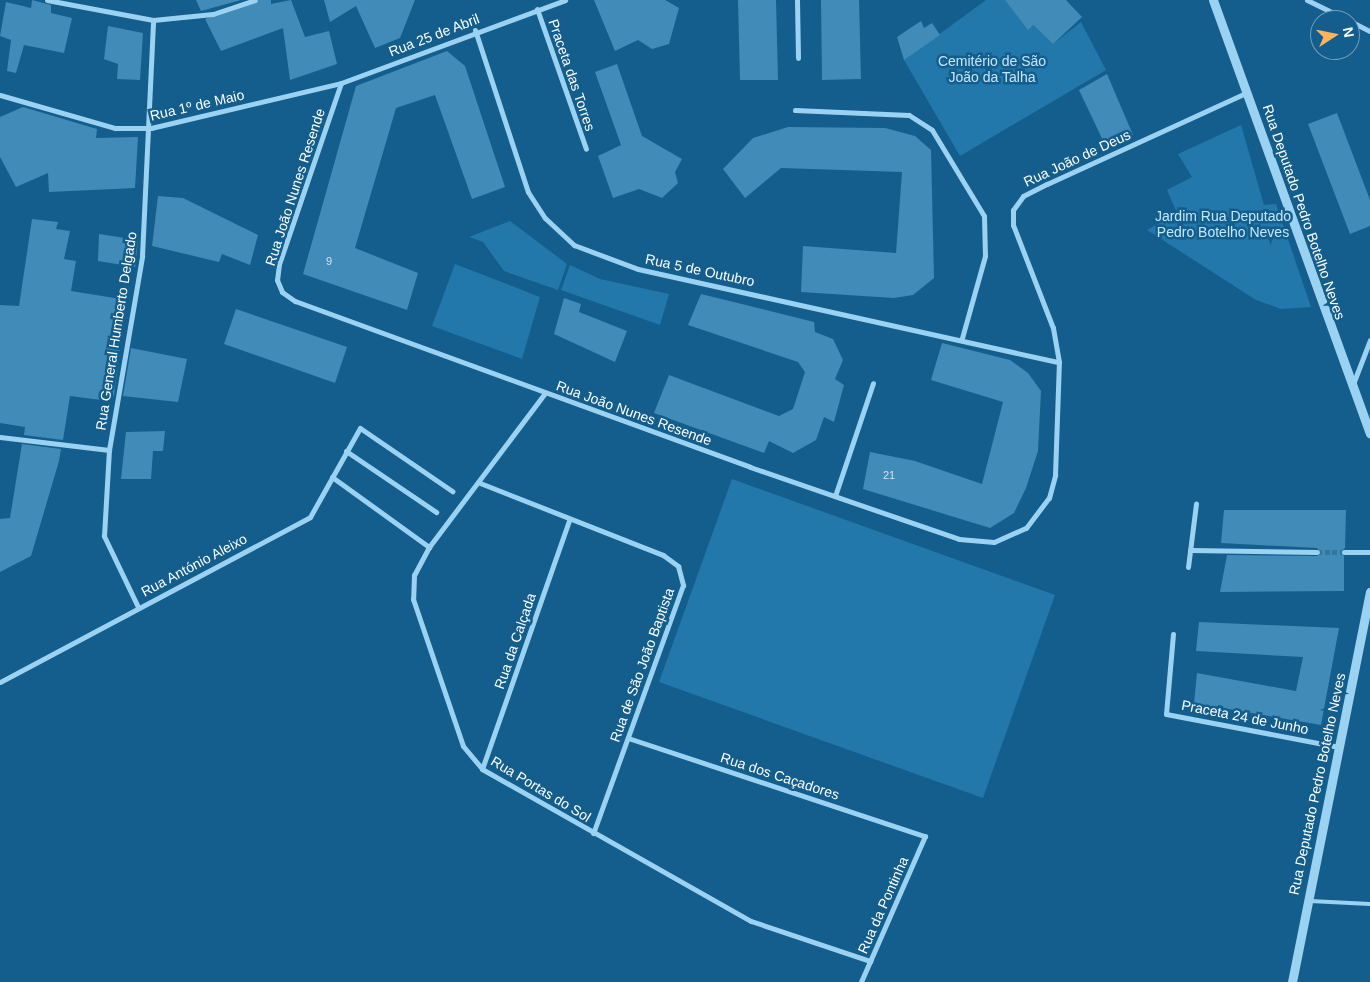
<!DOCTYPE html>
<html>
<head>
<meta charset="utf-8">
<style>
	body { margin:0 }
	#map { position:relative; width:1370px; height:982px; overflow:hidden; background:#135e8d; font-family:Arial,sans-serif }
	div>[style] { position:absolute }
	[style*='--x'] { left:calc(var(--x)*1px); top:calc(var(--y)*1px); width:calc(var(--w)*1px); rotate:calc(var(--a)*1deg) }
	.green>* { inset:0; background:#2278aa }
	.building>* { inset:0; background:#408bb8 }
	.minor-tunnel>* { height:5px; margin-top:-2.5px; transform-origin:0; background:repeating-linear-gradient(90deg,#36769e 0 5px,transparent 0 7.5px) }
	.service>* { height:4px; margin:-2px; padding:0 2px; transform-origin:2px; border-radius:2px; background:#9cd2f1 }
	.minor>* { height:5px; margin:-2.5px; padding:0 2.5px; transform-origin:2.5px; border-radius:2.5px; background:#9cd2f1 }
	.tertiary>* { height:9px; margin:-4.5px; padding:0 4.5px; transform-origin:4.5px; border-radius:4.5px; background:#9cd2f1 }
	span { translate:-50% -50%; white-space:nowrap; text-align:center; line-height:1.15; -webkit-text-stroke:5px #135e8d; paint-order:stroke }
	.number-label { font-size:11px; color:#cfe2ed }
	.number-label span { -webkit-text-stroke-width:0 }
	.street-label { font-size:14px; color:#fff }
	.park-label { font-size:14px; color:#c3e7fc }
	.north { position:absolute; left:1310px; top:10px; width:50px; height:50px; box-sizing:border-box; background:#135e8d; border:1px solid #719ebb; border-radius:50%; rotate:79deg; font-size:14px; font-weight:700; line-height:20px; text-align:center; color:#fff }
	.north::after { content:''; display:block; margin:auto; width:18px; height:22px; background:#ffb35c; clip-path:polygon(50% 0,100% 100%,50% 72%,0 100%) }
</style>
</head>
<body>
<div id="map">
	<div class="green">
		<div style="clip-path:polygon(986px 0,1006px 0,1053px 44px,1081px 22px,1106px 70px,960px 156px,904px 60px)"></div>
		<div style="clip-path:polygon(1241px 125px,1264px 205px,1276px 204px,1311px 307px,1281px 309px,1256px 300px,1147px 230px,1177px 213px,1167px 190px,1192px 177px,1178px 154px)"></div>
		<div style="clip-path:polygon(510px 221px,567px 264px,558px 290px,504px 271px,483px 242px,469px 237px)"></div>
		<div style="clip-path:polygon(455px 264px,540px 297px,522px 359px,432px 326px)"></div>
		<div style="clip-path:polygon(570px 265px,600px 279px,669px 294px,660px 325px,561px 290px)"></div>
		<div style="clip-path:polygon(732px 479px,1055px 595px,983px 798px,659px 682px)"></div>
	</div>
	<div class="building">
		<div style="clip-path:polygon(32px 0,51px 5px,51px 13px,72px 18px,64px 53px,24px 45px,16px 73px,7px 71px,11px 40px,0 36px,6px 2px,31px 8px)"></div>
		<div style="clip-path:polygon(196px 0,241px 0,201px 11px)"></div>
		<div style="clip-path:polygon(259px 0,271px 0,271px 4px,291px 0,305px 37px,329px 31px,337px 64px,290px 80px,283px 28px,221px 51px,205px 19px)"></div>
		<div style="clip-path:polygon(324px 0,415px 0,400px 38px,375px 48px,356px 6px,330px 22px)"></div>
		<div style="clip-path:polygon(594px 0,665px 0,679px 8px,669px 44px,652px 49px,638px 40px,615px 51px)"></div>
		<div style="clip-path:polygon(738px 0,776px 0,778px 80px,740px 80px)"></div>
		<div style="clip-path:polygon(821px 0,859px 0,861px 79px,822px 80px)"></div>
		<div style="clip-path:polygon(1005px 0,1066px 0,1082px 17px,1053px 44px,1033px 25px,1028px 30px)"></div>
		<div style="clip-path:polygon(921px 21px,924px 28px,932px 23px,940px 35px,904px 60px,897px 37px)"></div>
		<div style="clip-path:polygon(108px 26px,143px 33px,140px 80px,117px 79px,118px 64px,104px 59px)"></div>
		<div style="clip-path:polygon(447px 51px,465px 66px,505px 187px,472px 199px,435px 95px,396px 108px,355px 248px,418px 273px,407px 310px,303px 274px,356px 86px)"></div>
		<div style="clip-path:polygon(617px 64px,642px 136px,682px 159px,675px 172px,678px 183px,662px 198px,639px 189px,613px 198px,598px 156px,621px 145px,595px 72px)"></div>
		<div style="clip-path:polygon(1107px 74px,1133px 135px,1107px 149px,1079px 90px)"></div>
		<div style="clip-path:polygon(23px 107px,97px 129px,96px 138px,138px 137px,135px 188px,49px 192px,48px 173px,16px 187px,0 157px,0 117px)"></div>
		<div style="clip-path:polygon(1337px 113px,1370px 200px,1370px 226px,1350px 234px,1308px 124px)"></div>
		<div style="clip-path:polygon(788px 127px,885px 128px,915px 136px,931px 150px,934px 278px,913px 295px,894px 298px,801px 292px,803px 246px,896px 253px,902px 172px,781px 168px,745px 198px,723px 169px,753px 138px)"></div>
		<div style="clip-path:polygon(158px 196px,183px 198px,258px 235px,250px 265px,222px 254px,219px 262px,152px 246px)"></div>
		<div style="clip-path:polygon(32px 219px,58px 222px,56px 229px,70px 231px,64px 259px,76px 261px,71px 291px,127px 300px,114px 395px,109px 401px,70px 396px,63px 440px,24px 435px,25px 427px,0 423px,0 305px,19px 306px)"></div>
		<div style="clip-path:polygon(99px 234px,138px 240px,135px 267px,98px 261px)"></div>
		<div style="clip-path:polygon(701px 294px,814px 322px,815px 332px,833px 339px,843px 360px,835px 379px,844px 385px,834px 422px,824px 417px,816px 440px,793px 453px,769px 441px,764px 453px,654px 413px,669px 375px,779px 416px,793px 409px,805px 372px,798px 362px,688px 325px)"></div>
		<div style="clip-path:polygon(564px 298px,581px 304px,579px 312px,627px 331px,615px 362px,554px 334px)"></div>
		<div style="clip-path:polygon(236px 309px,347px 347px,335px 383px,224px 344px)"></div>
		<div style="clip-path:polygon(942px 343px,1010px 360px,1028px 373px,1041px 391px,1038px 451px,1026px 488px,1014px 513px,990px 528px,863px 489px,870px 452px,915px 461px,982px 484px,1003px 402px,931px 380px)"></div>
		<div style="clip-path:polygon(131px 348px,187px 359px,178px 402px,123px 396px)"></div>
		<div style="clip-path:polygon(165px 431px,163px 451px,153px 451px,151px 479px,121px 479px,126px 432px)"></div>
		<div style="clip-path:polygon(22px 444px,61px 449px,59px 461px,31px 556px,0 572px,0 519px,10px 518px)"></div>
		<div style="clip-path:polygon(1224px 510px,1346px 510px,1345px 548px,1340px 552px,1344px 556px,1344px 591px,1220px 592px,1227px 555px,1317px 556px,1321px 553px,1317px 548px,1221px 543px)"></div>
		<div style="clip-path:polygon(1199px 622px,1339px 628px,1321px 725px,1194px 703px,1197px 673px,1296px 691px,1303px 657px,1196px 651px)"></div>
	</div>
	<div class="minor-tunnel">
		<div style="--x:1317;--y:552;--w:27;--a:0"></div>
	</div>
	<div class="service">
		<div style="--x:1310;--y:901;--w:60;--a:2.9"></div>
	</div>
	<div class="minor">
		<div style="--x:47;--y:0;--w:108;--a:10.7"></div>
		<div style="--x:153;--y:20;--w:60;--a:-5.7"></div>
		<div style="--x:213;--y:14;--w:44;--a:-18.4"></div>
		<div style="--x:797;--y:0;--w:58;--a:89"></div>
		<div style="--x:1307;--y:0;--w:46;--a:26"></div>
		<div style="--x:537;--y:9;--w:148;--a:70.7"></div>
		<div style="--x:1350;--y:21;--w:22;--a:27"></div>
		<div style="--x:475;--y:30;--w:170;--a:71.9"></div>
		<div style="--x:528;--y:192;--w:31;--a:57"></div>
		<div style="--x:545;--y:218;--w:40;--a:43"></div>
		<div style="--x:574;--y:245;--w:68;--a:20.6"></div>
		<div style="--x:638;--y:269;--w:431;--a:12.5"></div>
		<div style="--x:341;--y:83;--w:191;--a:108.9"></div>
		<div style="--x:279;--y:264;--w:16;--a:97"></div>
		<div style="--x:277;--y:280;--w:13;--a:67"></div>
		<div style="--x:282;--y:292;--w:16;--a:35"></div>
		<div style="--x:295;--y:301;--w:484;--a:20"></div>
		<div style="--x:750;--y:467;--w:221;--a:19"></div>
		<div style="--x:959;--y:539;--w:35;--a:5"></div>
		<div style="--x:994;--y:542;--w:35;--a:-24"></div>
		<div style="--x:1026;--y:528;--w:38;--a:-53"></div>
		<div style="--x:1049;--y:498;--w:24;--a:-75"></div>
		<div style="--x:1055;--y:475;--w:113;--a:-88"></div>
		<div style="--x:1059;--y:362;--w:35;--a:-100"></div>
		<div style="--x:1053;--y:328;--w:110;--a:-111.2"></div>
		<div style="--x:1013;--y:225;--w:15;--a:-90"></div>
		<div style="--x:1013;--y:210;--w:17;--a:-54"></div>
		<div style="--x:1023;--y:196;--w:27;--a:-27"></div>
		<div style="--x:1047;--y:184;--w:221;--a:-24.6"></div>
		<div style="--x:0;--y:95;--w:120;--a:16"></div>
		<div style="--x:115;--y:128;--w:36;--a:0"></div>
		<div style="--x:151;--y:128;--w:195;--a:-13.3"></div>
		<div style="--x:341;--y:83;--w:239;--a:-20.3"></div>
		<div style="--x:795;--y:110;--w:114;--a:2.5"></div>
		<div style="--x:909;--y:115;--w:27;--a:33"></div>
		<div style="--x:932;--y:130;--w:100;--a:58.8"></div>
		<div style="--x:984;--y:216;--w:40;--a:88.6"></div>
		<div style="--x:985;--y:256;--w:85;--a:105.7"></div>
		<div style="--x:1353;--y:384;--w:47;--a:-68.9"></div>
		<div style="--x:545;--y:393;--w:193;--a:127"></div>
		<div style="--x:429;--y:547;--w:32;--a:118"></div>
		<div style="--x:414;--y:575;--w:24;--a:92"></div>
		<div style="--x:413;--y:599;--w:155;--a:71.2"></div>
		<div style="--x:463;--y:746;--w:30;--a:50"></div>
		<div style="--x:482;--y:769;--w:309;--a:29.5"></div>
		<div style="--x:751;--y:921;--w:126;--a:18.6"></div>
		<div style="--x:0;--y:437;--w:110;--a:6.8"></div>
		<div style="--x:346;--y:451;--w:109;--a:34.1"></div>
		<div style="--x:332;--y:477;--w:120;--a:35.8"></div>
		<div style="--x:480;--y:483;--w:197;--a:21.5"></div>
		<div style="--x:663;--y:555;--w:19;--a:36"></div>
		<div style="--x:678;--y:566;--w:20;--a:75"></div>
		<div style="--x:683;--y:585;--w:264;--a:109.9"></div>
		<div style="--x:835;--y:496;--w:119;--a:-71.4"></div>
		<div style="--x:1190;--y:550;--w:127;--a:0.9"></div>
		<div style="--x:1344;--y:552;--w:26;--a:0"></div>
		<div style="--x:1188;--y:567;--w:64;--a:-82.8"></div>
		<div style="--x:138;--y:607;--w:79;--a:-115.6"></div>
		<div style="--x:104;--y:536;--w:86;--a:-86.7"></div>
		<div style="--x:109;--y:450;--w:197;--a:-80.3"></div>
		<div style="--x:142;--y:256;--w:236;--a:-87.3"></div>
		<div style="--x:1173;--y:634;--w:80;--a:95"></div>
		<div style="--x:1166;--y:714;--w:176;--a:10.8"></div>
		<div style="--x:0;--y:682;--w:351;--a:-28"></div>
		<div style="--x:310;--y:517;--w:102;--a:-60.7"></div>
		<div style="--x:360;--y:428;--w:112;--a:34.4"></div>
		<div style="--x:628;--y:738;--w:313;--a:18.3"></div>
		<div style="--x:925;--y:836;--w:159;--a:113.7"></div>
		<div style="--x:482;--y:769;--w:263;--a:-70.7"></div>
	</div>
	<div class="tertiary">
		<div style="--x:1213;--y:0;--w:461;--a:70.1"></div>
		<div style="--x:1292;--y:982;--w:398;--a:-78.7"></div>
	</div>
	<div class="number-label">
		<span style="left:329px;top:261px">9</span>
		<span style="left:889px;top:475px">21</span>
	</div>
	<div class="street-label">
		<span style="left:434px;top:35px;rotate:-21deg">Rua 25 de Abril</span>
		<span style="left:572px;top:75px;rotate:71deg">Praceta das Torres</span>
		<span style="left:197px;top:105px;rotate:-13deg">Rua 1º de Maio</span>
		<span style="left:1077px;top:158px;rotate:-25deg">Rua João de Deus</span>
		<span style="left:295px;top:187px;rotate:-72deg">Rua João Nunes Resende</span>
		<span style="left:1304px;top:212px;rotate:71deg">Rua Deputado Pedro Botelho Neves</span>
		<span style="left:700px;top:270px;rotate:12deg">Rua 5 de Outubro</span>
		<span style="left:116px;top:331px;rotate:-81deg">Rua General Humberto Delgado</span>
		<span style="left:634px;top:413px;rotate:20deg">Rua João Nunes Resende</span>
		<span style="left:194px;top:565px;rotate:-28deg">Rua António Aleixo</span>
		<span style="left:515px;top:641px;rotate:-71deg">Rua da Calçada</span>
		<span style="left:642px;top:665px;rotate:-70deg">Rua de São João Baptista</span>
		<span style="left:1245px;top:717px;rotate:11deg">Praceta 24 de Junho</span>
		<span style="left:780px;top:776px;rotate:18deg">Rua dos Caçadores</span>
		<span style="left:1317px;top:784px;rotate:-78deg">Rua Deputado Pedro Botelho Neves</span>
		<span style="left:541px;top:789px;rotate:31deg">Rua Portas do Sol</span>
		<span style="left:883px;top:905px;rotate:-66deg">Rua da Pontinha</span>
	</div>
	<div class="park-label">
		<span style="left:992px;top:69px">Cemitério de São<br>João da Talha</span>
		<span style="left:1223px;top:224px">Jardim Rua Deputado<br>Pedro Botelho Neves</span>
	</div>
	<div class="north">N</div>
</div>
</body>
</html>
